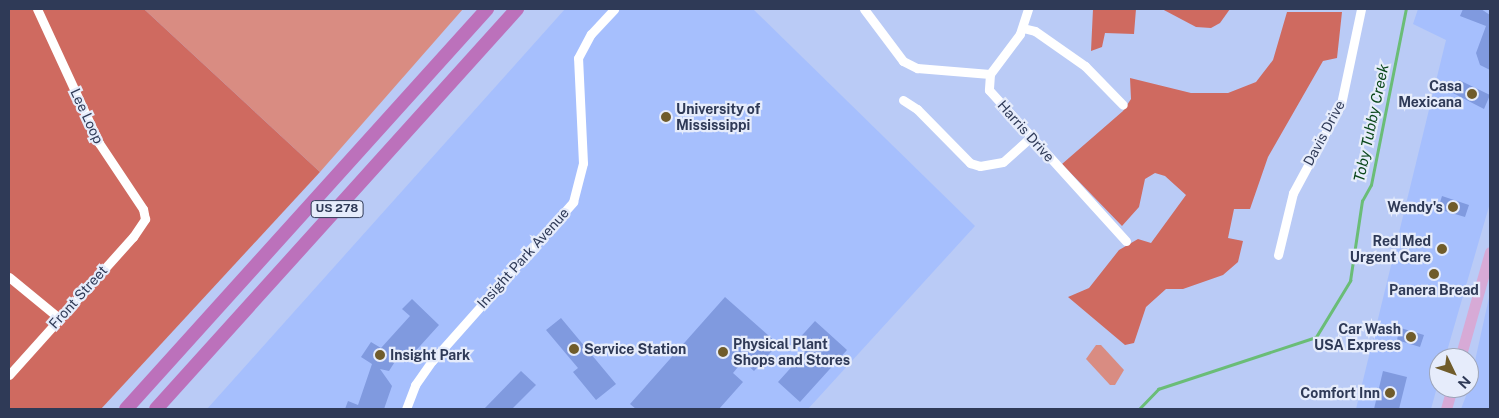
<!DOCTYPE html>
<html>
<head>
<meta charset="utf-8">
<style>
	body { margin:0 }
	#map { position:relative; width:1499px; height:418px; overflow:hidden; background:#bacbf6; font-family:"Public Sans",sans-serif }
	div>[style] { position:absolute }
	[style*='--x'] { left:calc(var(--x)*1px); top:calc(var(--y)*1px); width:calc(var(--w)*1px); rotate:calc(var(--a)*1deg) }
	.built>* { inset:0; background:#a6bffd }
	.green>* { inset:0; background:#d98c82 }
	.forest>* { inset:0; background:#cf6a60 }
	.stream>* { height:2.5px; margin:-1.25px; padding:0 1.25px; transform-origin:1.25px; border-radius:1.25px; background:#6abd77 }
	.building>* { inset:0; background:#809adf }
	.minor>* { height:9px; margin:-4.5px; padding:0 4.5px; transform-origin:4.5px; border-radius:4.5px; background:#fff }
	.major>* { height:11px; margin:-5.5px; padding:0 5.5px; transform-origin:5.5px; border-radius:5.5px; background:#d7aad6 }
	.highway>* { height:14px; margin:-7px; padding:0 7px; transform-origin:7px; border-radius:7px; background:#bc71bb }
	.dots>* { width:14px; height:14px; translate:-50% -50%; box-sizing:border-box; border:2px solid #e6ecfb; border-radius:50% }
	span { translate:-50% -50%; white-space:nowrap; text-align:center; line-height:1.15; -webkit-text-stroke:4.5px #e6ecfb; paint-order:stroke }
	.shield-label span { padding:1px 4px; background:#e6ecfb; border:1px solid; border-radius:4px; -webkit-text-stroke-width:0 }
	.shield-label { font-size:12px; color:#2f3a57; font-weight:700 }
	.poi-label { font-size:14px; color:#2f3a57; font-weight:700 }
	.right { translate:-100% -50%; text-align:right }
	.left { translate:0 -50%; text-align:left }
	.street-label { font-size:14px; color:#2f3a57 }
	.water-label { font-size:15px; color:#0b481b; font-style:italic }
	.frame { position:absolute; inset:0; border:10px solid #2f3a57; pointer-events:none }
	.north { position:absolute; left:1429px; top:348px; width:50px; height:50px; box-sizing:border-box; background:#e6ecfb; border:1px solid #9da5b9; border-radius:50%; rotate:132deg; font-size:14px; font-weight:700; line-height:20px; text-align:center; color:#2f3a57 }
	.north::after { content:''; display:block; margin:auto; width:18px; height:22px; background:#705c2b; clip-path:polygon(50% 0,100% 100%,50% 72%,0 100%) }
</style>
</head>
<body>
<div id="map">
	<div class="built">
		<div style="clip-path:polygon(565px 9px,753px 9px,975px 226px,808px 409px,207px 409px)"></div>
		<div style="clip-path:polygon(1418px 9px,1490px 9px,1490px 203px,1445px 358px,1439px 358px,1439px 380px,1431px 409px,1356px 409px,1446px 40px,1413px 24px)"></div>
		<div style="clip-path:polygon(1490px 293px,1490px 409px,1461px 409px,1469px 388px)"></div>
	</div>
	<div class="green">
		<div style="clip-path:polygon(144px 9px,463px 9px,320px 172px)"></div>
		<div style="clip-path:polygon(1096px 345px,1101px 345px,1124px 370px,1115px 385px,1110px 385px,1086px 359px)"></div>
	</div>
	<div class="forest">
		<div style="clip-path:polygon(9px 9px,144px 9px,320px 172px,101px 409px,9px 409px)"></div>
		<div style="clip-path:polygon(1093px 9px,1136px 9px,1134px 34px,1105px 33px,1102px 47px,1091px 51px)"></div>
		<div style="clip-path:polygon(1162px 9px,1230px 9px,1220px 23px,1211px 28px,1196px 27px)"></div>
		<div style="clip-path:polygon(1287px 12px,1342px 12px,1337px 58px,1323px 61px,1268px 157px,1250px 209px,1234px 209px,1228px 238px,1243px 241px,1238px 262px,1223px 275px,1183px 289px,1166px 289px,1146px 307px,1134px 343px,1125px 345px,1068px 297px,1089px 288px,1119px 250px,1138px 239px,1151px 243px,1186px 195px,1165px 176px,1155px 173px,1145px 179px,1139px 207px,1122px 226px,1062px 164px,1123px 111px,1131px 99px,1130px 78px,1191px 93px,1228px 93px,1256px 82px,1273px 60px)"></div>
	</div>
	<div class="stream">
		<div style="--x:1139;--y:409;--w:28;--a:-46"></div>
		<div style="--x:1158;--y:389;--w:166;--a:-18.2"></div>
		<div style="--x:1316;--y:337;--w:66;--a:-58.7"></div>
		<div style="--x:1350;--y:281;--w:81;--a:-81.5"></div>
		<div style="--x:1362;--y:201;--w:18;--a:-61"></div>
		<div style="--x:1371;--y:185;--w:179;--a:-78.8"></div>
	</div>
	<div class="building">
		<div style="clip-path:polygon(1463px 9px,1481px 9px,1490px 15px,1490px 70px,1480px 65px,1476px 53px,1486px 26px,1460px 16px)"></div>
		<div style="clip-path:polygon(1459px 80px,1490px 95px,1484px 109px,1453px 93px)"></div>
		<div style="clip-path:polygon(1442px 196px,1469px 205px,1465px 217px,1438px 209px)"></div>
		<div style="clip-path:polygon(725px 297px,778px 344px,754px 371px,743px 361px,733px 373px,743px 382px,719px 409px,636px 409px,630px 404px)"></div>
		<div style="clip-path:polygon(412px 299px,439px 325px,411px 356px,403px 352px,391px 355px,396px 360px,389px 371px,380px 369px,392px 386px,384px 409px,345px 409px,348px 401px,358px 405px,372px 364px,361px 357px,371px 342px,381px 348px,410px 316px,402px 309px)"></div>
		<div style="clip-path:polygon(561px 318px,616px 384px,596px 400px,573px 372px,578px 368px,546px 330px)"></div>
		<div style="clip-path:polygon(815px 321px,847px 350px,800px 402px,778px 382px,805px 352px,795px 343px)"></div>
		<div style="clip-path:polygon(1394px 326px,1424px 335px,1420px 347px,1397px 340px,1398px 335px,1392px 333px)"></div>
		<div style="clip-path:polygon(521px 371px,536px 385px,512px 409px,484px 409px)"></div>
		<div style="clip-path:polygon(1383px 371px,1407px 377px,1399px 409px,1374px 409px)"></div>
	</div>
	<div class="minor">
		<div style="--x:864;--y:9;--w:65;--a:53.1"></div>
		<div style="--x:903;--y:61;--w:16;--a:27"></div>
		<div style="--x:917;--y:68;--w:73;--a:4.7"></div>
		<div style="--x:1028;--y:9;--w:26;--a:108"></div>
		<div style="--x:1020;--y:34;--w:50;--a:126.9"></div>
		<div style="--x:990;--y:74;--w:16;--a:94"></div>
		<div style="--x:989;--y:90;--w:204;--a:47.8"></div>
		<div style="--x:1023;--y:28;--w:12;--a:14"></div>
		<div style="--x:1035;--y:31;--w:61;--a:35"></div>
		<div style="--x:1085;--y:66;--w:54;--a:45.7"></div>
		<div style="--x:903;--y:100;--w:17;--a:33"></div>
		<div style="--x:917;--y:109;--w:76;--a:45.5"></div>
		<div style="--x:970;--y:163;--w:10;--a:17"></div>
		<div style="--x:980;--y:166;--w:23;--a:-10"></div>
		<div style="--x:1003;--y:162;--w:38;--a:-42"></div>
		<div style="--x:1278;--y:255;--w:64;--a:-76.4"></div>
		<div style="--x:1293;--y:193;--w:101;--a:-61.7"></div>
		<div style="--x:1341;--y:104;--w:97;--a:-78.1"></div>
		<div style="--x:9;--y:277;--w:65;--a:39.4"></div>
		<div style="--x:9;--y:375;--w:186;--a:-48.1"></div>
		<div style="--x:133;--y:237;--w:22;--a:-56"></div>
		<div style="--x:145;--y:219;--w:10;--a:-101"></div>
		<div style="--x:143;--y:209;--w:79;--a:-123.7"></div>
		<div style="--x:99;--y:143;--w:148;--a:-114.8"></div>
		<div style="--x:406;--y:409;--w:26;--a:-69"></div>
		<div style="--x:415;--y:385;--w:29;--a:-55"></div>
		<div style="--x:432;--y:361;--w:213;--a:-48.4"></div>
		<div style="--x:573;--y:202;--w:40;--a:-75.6"></div>
		<div style="--x:583;--y:163;--w:105;--a:-92.7"></div>
		<div style="--x:578;--y:58;--w:27;--a:-62"></div>
		<div style="--x:591;--y:34;--w:34;--a:-47"></div>
	</div>
	<div class="major">
		<div style="--x:1460;--y:358;--w:110;--a:-74.2"></div>
		<div style="--x:1446;--y:409;--w:22;--a:-74"></div>
	</div>
	<div class="highway">
		<div style="--x:126;--y:409;--w:539;--a:-47.93"></div>
		<div style="--x:156;--y:409;--w:539;--a:-47.93"></div>
	</div>
	<div class="dots">
		<div style="left:1472px;top:94px;background:#705c2b"></div>
		<div style="left:666px;top:117px;background:#705c2b"></div>
		<div style="left:1453px;top:207px;background:#705c2b"></div>
		<div style="left:1442px;top:249px;background:#705c2b"></div>
		<div style="left:1434px;top:274px;background:#705c2b"></div>
		<div style="left:1411px;top:337px;background:#705c2b"></div>
		<div style="left:574px;top:349px;background:#705c2b"></div>
		<div style="left:723px;top:352px;background:#705c2b"></div>
		<div style="left:380px;top:355px;background:#705c2b"></div>
		<div style="left:1390px;top:393px;background:#705c2b"></div>
	</div>
	<div class="shield-label">
		<span style="left:337px;top:209px">US 278</span>
	</div>
	<div class="poi-label">
		<span class="right" style="left:1462px;top:94px">Casa<br>Mexicana</span>
		<span class="left" style="left:676px;top:117px">University of<br>Mississippi</span>
		<span class="right" style="left:1443px;top:207px">Wendy's</span>
		<span class="right" style="left:1431px;top:249px">Red Med<br>Urgent Care</span>
		<span style="left:1434px;top:290px">Panera Bread</span>
		<span class="right" style="left:1401px;top:337px">Car Wash<br>USA Express</span>
		<span class="left" style="left:733px;top:352px">Physical Plant<br>Shops and Stores</span>
		<span class="left" style="left:584px;top:349px">Service Station</span>
		<span class="left" style="left:390px;top:355px">Insight Park</span>
		<span class="right" style="left:1380px;top:393px">Comfort Inn</span>
	</div>
	<div class="street-label">
		<span style="left:87px;top:116px;rotate:65deg">Lee Loop</span>
		<span style="left:1026px;top:131px;rotate:48deg">Harris Drive</span>
		<span style="left:1324px;top:133px;rotate:-62deg">Davis Drive</span>
		<span style="left:523px;top:258px;rotate:-48deg">Insight Park Avenue</span>
		<span style="left:78px;top:297px;rotate:-48deg">Front Street</span>
	</div>
	<div class="water-label">
		<span style="left:1371px;top:123px;rotate:-78deg">Toby Tubby Creek</span>
	</div>
	<div class="frame"></div>
	<div class="north">N</div>
</div>
</body>
</html>
